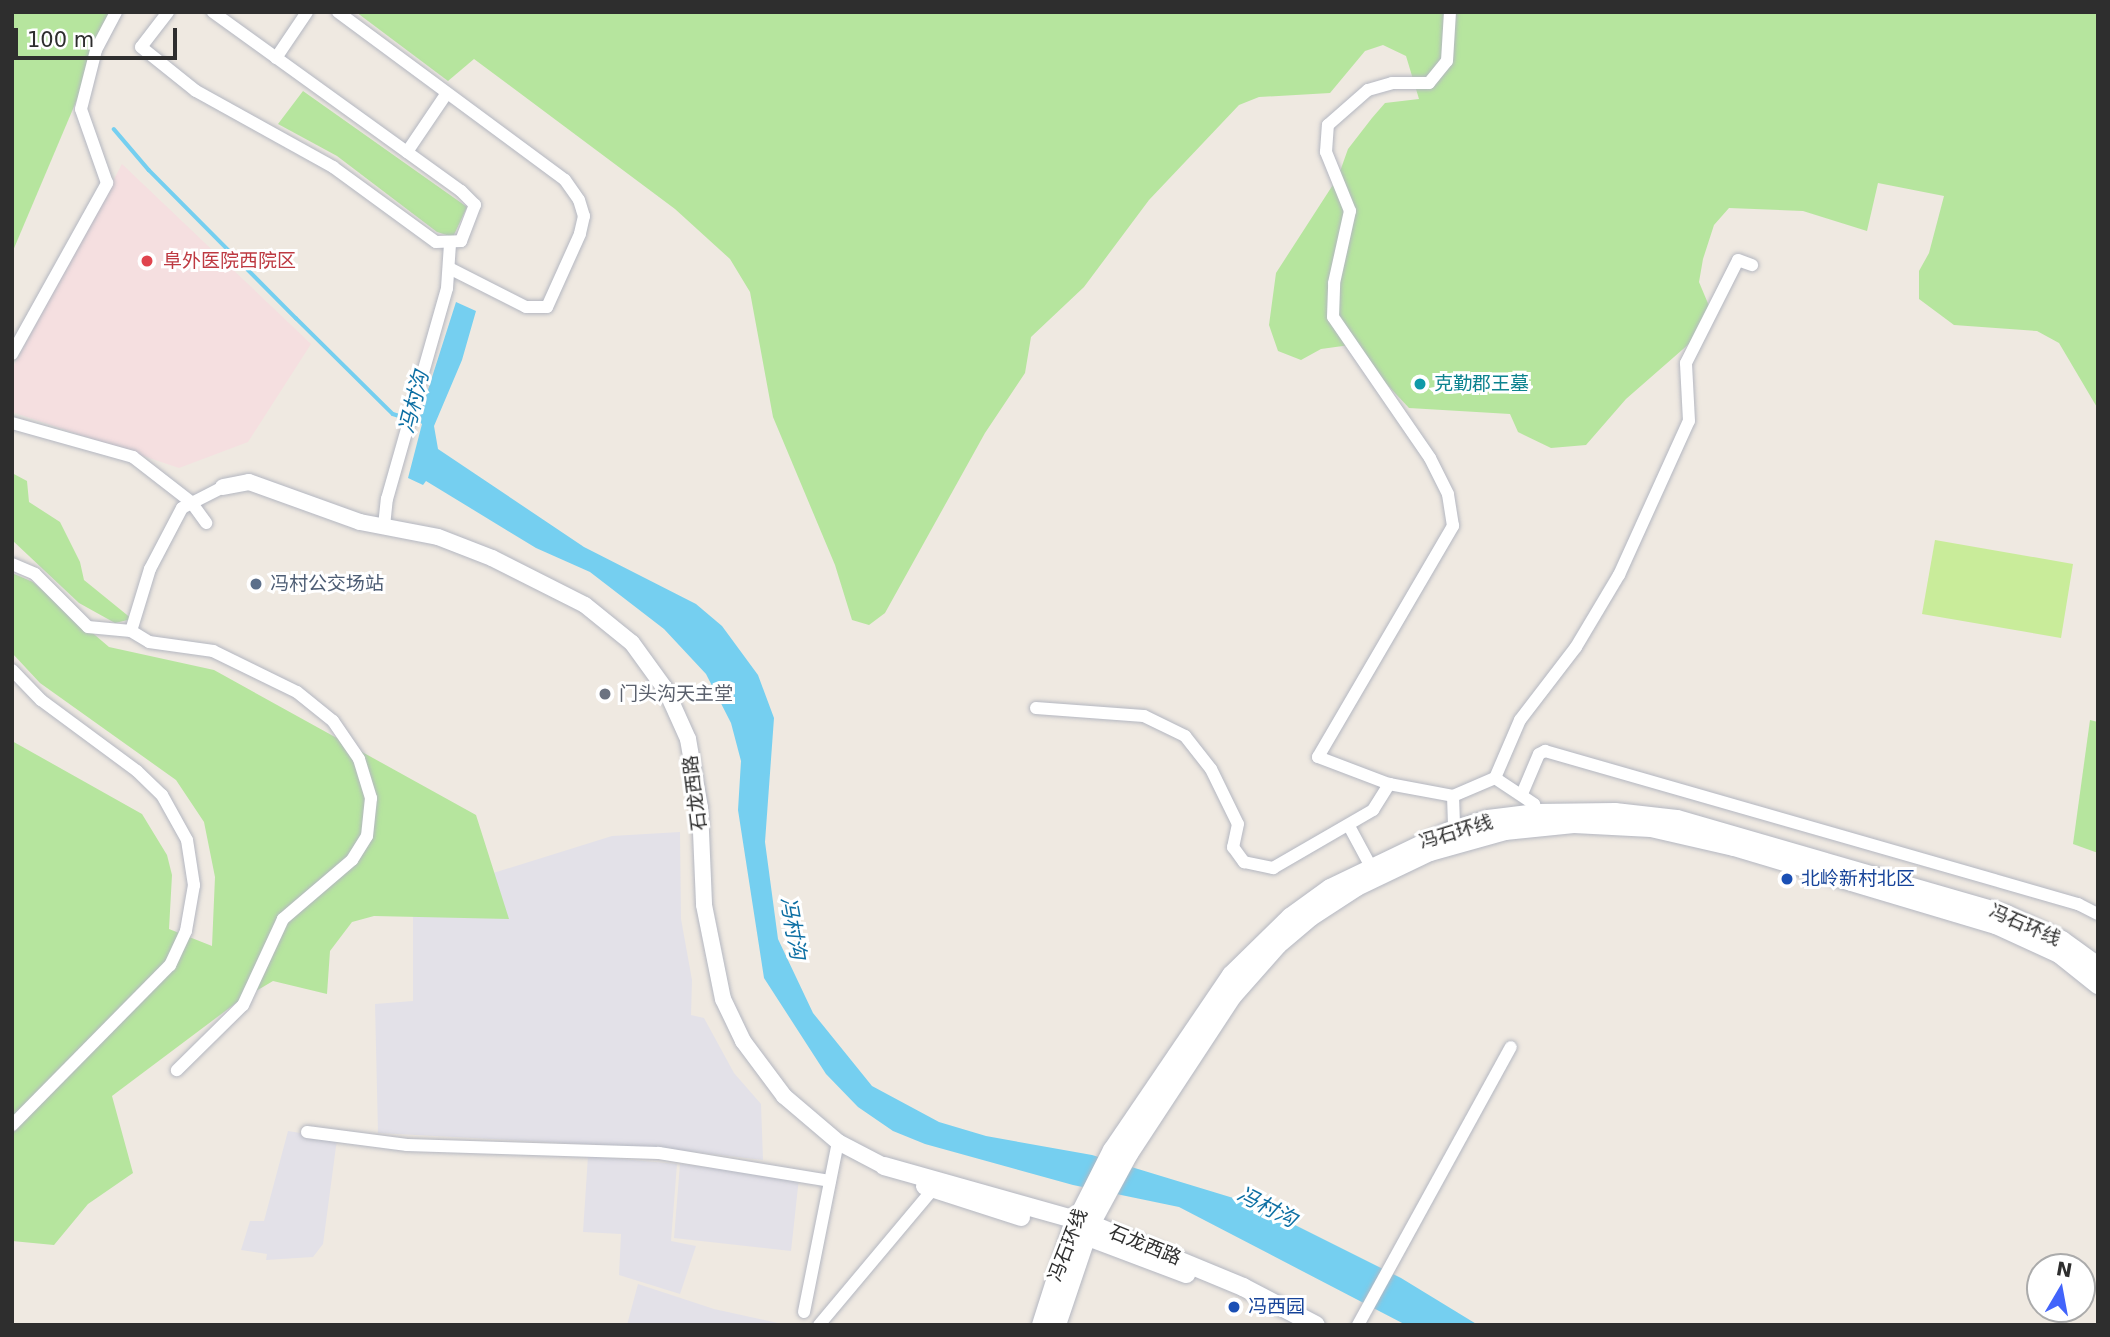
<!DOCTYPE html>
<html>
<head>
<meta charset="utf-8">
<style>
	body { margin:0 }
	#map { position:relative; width:2110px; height:1337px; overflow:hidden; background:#efe9e1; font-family:"DejaVu Sans","Noto Sans SC",sans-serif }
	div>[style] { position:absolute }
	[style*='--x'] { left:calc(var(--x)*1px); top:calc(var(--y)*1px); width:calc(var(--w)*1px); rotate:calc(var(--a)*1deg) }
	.industrial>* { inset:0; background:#e3e1e8 }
	.medical>* { inset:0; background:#f5dfe0 }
	.green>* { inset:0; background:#b6e59e }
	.pitch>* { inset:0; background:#c9ec9a }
	.water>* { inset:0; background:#75cff0 }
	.stream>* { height:3.5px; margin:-1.75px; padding:0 1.75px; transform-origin:1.75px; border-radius:1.75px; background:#75cff0 }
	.roads { filter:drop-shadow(0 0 2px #b4b7c1) drop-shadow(0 0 2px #b4b7c1) }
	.minor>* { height:12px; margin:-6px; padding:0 6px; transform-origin:6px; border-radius:6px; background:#fff }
	.tertiary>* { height:16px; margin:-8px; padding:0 8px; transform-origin:8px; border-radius:8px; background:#fff }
	.secondary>* { height:18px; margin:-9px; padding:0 9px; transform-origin:9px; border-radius:9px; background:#fff }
	.dots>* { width:19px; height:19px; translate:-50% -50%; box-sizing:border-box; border:4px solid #fff; border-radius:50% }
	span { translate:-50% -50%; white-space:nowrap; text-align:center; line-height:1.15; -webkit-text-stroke:6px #fff; paint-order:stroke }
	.health-label { font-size:19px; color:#be3a42 }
	.left { translate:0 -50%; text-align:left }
	.culture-label { font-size:19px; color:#0d838f }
	.service-label { font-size:19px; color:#4e5e75 }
	.worship-label { font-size:19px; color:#5b616d }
	.street-label { font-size:19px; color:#2e2e2e }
	.transit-label { font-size:19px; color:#164399 }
	.water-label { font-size:21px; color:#0d6fa3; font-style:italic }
	.frame { position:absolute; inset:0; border:14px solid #2e2e2e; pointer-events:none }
	.north { position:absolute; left:2026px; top:1253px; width:70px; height:70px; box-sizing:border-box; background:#fff; border:2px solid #ababab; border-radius:50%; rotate:10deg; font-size:19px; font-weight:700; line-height:28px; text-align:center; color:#2e2e2e }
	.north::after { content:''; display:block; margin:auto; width:24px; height:32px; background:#4264fb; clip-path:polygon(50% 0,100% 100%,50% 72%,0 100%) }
	.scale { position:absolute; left:14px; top:28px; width:163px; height:32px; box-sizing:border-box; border:4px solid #2e2e2e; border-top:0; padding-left:9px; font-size:21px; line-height:24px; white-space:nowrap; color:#2e2e2e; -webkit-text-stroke:5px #fff; paint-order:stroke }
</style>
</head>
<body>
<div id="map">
	<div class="industrial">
		<div style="clip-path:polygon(680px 832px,681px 919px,692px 980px,691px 1015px,704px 1018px,734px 1073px,761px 1104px,763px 1160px,661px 1148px,378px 1133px,375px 1004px,413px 1001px,413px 898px,612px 836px)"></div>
		<div style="clip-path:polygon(288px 1131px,337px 1139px,323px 1244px,313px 1257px,266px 1260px,267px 1254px,241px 1250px,250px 1221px,264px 1221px)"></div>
		<div style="clip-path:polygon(588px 1156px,677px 1164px,671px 1241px,696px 1246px,680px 1294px,619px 1275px,621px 1234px,583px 1232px)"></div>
		<div style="clip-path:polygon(680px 1164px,799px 1178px,791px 1251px,674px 1238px)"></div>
		<div style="clip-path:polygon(638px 1284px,714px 1309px,787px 1325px,627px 1325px)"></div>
	</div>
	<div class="medical">
		<div style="clip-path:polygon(122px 164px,311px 344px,248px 442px,179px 468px,12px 412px,12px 369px)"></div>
	</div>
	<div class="green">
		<div style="clip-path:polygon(12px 12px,114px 12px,12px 253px)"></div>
		<div style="clip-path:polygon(356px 12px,2098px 12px,2098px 409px,2059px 343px,2037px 331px,1954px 325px,1919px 299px,1919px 271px,1929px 253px,1944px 196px,1878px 183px,1867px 231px,1803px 211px,1729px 208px,1714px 225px,1703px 259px,1699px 282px,1712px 313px,1698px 336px,1626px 399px,1586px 445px,1551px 448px,1518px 432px,1510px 414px,1409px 408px,1350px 345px,1321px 349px,1301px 360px,1278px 351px,1269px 325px,1276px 273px,1338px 177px,1348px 149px,1372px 118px,1385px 103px,1419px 99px,1406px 56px,1383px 45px,1365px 51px,1330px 93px,1259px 97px,1239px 105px,1149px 200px,1084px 287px,1031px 337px,1025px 373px,985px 433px,885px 613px,869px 625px,852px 620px,835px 565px,773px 417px,750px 292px,730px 259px,675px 209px,474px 59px,448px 81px)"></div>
		<div style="clip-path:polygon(303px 91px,467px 207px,453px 237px,437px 232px,337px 156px,278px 124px)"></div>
		<div style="clip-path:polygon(12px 473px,27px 481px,29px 502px,60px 522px,80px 562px,84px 580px,132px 619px,115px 623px,79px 603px,12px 540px)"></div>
		<div style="clip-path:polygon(12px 573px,33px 582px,109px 647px,214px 670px,476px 815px,509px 919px,374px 916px,352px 922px,330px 951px,327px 994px,273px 981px,236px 1003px,112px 1096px,133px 1173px,88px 1204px,54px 1245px,12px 1241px,12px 741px,142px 814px,167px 855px,172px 875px,169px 929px,212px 946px,215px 877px,204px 822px,176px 780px,40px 683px,12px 653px)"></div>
		<div style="clip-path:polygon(2090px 720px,2098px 722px,2098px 853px,2073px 844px)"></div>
	</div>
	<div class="pitch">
		<div style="clip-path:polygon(1935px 540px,2073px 564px,2061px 638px,1922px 614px)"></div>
	</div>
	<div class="water">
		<div style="clip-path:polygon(456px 302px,476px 311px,462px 360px,434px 426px,438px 449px,584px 547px,696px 604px,722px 626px,758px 675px,774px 718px,765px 842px,778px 939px,813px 1013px,872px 1086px,939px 1122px,986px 1136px,1092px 1155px,1253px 1204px,1401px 1278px,1478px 1325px,1406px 1325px,1179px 1207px,1073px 1185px,925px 1144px,893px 1131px,858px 1107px,826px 1074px,764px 978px,738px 810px,741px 761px,731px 723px,706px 674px,664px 629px,590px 572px,536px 548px,426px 481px,423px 485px,408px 478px,422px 424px,418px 421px)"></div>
	</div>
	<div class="stream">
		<div style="--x:114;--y:129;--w:54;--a:49.5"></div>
		<div style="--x:149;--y:170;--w:209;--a:45.2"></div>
		<div style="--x:296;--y:318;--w:136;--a:44.7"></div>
		<div style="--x:393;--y:414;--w:14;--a:17"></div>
	</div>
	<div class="roads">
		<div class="minor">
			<div style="--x:168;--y:12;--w:44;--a:127.6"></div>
			<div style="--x:141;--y:47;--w:70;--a:38.7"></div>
			<div style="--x:196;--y:91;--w:157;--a:29"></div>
			<div style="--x:333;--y:167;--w:127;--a:36.1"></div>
			<div style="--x:436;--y:242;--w:25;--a:-2"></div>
			<div style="--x:461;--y:241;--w:39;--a:-69"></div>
			<div style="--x:475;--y:205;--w:20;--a:-135"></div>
			<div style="--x:461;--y:191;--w:306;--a:-144.2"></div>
			<div style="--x:338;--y:12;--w:282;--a:36.5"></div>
			<div style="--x:565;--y:180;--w:24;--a:55"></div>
			<div style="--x:579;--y:200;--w:17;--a:73"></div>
			<div style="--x:584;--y:216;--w:18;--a:103"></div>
			<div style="--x:580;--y:234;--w:80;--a:114.3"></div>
			<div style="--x:547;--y:307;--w:21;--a:180"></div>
			<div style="--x:526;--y:307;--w:86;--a:-153.1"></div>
			<div style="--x:276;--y:58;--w:55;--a:-56"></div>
			<div style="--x:407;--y:152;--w:71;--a:-55.9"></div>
			<div style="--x:12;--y:354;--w:196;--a:-60.9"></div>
			<div style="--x:107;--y:183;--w:78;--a:-109.4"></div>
			<div style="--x:81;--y:109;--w:61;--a:-75.7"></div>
			<div style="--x:96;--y:50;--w:43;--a:-62.2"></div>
			<div style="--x:12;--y:423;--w:126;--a:15.7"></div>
			<div style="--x:133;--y:457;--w:73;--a:37.8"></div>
			<div style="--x:191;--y:502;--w:26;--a:54"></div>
			<div style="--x:384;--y:526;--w:27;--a:-84"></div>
			<div style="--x:387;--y:499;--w:219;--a:-74.1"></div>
			<div style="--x:447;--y:288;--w:44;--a:-86.1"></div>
			<div style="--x:12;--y:564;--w:25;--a:23"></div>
			<div style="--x:35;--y:574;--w:75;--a:45"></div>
			<div style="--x:88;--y:627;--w:43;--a:5.3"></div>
			<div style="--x:131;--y:631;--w:65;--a:-73"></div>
			<div style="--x:150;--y:569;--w:69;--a:-62.3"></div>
			<div style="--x:182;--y:508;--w:46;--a:-27.1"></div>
			<div style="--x:131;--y:631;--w:21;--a:31"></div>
			<div style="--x:149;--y:642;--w:65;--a:8"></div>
			<div style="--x:213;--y:651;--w:93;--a:26"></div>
			<div style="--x:297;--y:692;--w:46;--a:38.9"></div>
			<div style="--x:333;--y:721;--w:46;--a:55.6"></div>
			<div style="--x:359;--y:759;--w:41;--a:72.9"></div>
			<div style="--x:371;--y:798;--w:38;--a:96"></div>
			<div style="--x:367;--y:836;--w:28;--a:122"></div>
			<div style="--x:352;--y:860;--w:91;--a:139.5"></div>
			<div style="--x:283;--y:919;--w:95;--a:114.9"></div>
			<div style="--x:243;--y:1005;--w:93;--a:135.4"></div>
			<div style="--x:12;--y:670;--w:42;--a:46"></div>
			<div style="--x:41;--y:700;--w:119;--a:36.5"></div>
			<div style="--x:137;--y:771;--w:35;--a:44"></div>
			<div style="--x:162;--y:795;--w:51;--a:60.9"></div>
			<div style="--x:187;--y:840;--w:46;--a:81.2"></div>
			<div style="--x:194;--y:885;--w:47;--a:99.9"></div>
			<div style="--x:186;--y:931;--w:38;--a:115"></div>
			<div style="--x:170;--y:965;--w:225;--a:134.6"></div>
			<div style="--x:1036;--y:708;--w:108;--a:4.2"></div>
			<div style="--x:1144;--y:716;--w:46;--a:26"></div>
			<div style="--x:1185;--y:736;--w:42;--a:51.8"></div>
			<div style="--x:1211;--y:769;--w:61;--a:63.9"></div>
			<div style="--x:1238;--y:824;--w:24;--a:102"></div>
			<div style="--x:1233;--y:847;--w:19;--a:54"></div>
			<div style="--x:1244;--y:862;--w:30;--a:12"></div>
			<div style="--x:1273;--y:868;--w:116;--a:-30.1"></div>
			<div style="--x:1373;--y:810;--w:31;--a:-58"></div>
			<div style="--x:1389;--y:784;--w:65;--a:10.6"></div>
			<div style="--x:1453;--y:796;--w:46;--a:-23.2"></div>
			<div style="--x:1389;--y:784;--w:76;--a:-159.2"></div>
			<div style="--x:1318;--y:757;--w:268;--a:-59.7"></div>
			<div style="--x:1453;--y:526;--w:32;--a:-99"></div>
			<div style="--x:1448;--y:494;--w:40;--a:-116.6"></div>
			<div style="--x:1430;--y:458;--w:171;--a:-124.5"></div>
			<div style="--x:1333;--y:317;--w:34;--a:-88"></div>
			<div style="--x:1334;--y:283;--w:74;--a:-77.5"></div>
			<div style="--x:1350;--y:211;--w:64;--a:-112.1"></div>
			<div style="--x:1326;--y:152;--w:27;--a:-86"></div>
			<div style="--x:1328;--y:125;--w:53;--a:-41.2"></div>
			<div style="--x:1368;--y:90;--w:25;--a:-16"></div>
			<div style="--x:1392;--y:83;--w:37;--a:0"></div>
			<div style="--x:1429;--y:83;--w:28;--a:-51"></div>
			<div style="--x:1447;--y:61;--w:49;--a:-86.5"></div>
			<div style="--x:1522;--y:794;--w:43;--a:-67"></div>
			<div style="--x:1539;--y:754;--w:7;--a:-27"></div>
			<div style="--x:1545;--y:751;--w:555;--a:16.02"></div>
			<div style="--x:2078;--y:904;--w:22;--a:27"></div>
			<div style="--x:1453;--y:796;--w:33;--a:88"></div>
			<div style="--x:1538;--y:821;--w:17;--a:-103"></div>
			<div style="--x:1534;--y:804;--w:47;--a:-146.3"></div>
			<div style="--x:1495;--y:778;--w:63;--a:-66.7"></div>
			<div style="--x:1520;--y:720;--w:92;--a:-52.5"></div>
			<div style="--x:1576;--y:647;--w:84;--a:-59.2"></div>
			<div style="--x:1619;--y:575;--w:169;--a:-65.6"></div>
			<div style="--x:1689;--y:421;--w:58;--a:-93"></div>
			<div style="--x:1686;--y:363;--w:115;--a:-63.2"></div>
			<div style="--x:1738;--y:260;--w:15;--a:20"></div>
			<div style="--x:1349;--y:826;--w:44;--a:61.7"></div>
			<div style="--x:307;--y:1132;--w:101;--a:7.4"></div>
			<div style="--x:407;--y:1145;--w:252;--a:1.8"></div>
			<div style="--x:659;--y:1153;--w:173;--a:9.3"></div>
			<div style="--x:804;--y:1312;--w:173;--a:-78.7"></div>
			<div style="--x:819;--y:1325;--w:177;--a:-50"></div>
			<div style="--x:1358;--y:1325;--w:317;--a:-61.2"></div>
		</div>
		<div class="tertiary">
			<div style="--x:223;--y:487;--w:26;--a:-11"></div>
			<div style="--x:249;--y:482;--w:118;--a:19.8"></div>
			<div style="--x:360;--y:522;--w:79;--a:10.9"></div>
			<div style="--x:438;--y:537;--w:58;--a:21.3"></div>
			<div style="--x:492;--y:558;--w:104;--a:26.8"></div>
			<div style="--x:585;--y:605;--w:60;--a:39"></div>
			<div style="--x:632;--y:643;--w:58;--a:54.1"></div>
			<div style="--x:666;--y:690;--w:54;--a:65.8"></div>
			<div style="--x:688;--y:739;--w:70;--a:80.1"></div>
			<div style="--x:700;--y:808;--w:97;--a:87.6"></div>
			<div style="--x:704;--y:905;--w:96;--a:78.6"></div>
			<div style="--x:723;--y:999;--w:47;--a:64.5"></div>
			<div style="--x:743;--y:1041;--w:69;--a:53.3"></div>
			<div style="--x:784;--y:1096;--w:71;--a:40.4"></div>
			<div style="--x:838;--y:1142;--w:52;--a:27.6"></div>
		</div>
		<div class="secondary">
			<div style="--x:884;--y:1166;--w:215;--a:15.7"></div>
			<div style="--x:1091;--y:1224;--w:165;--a:22.5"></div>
			<div style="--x:1243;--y:1287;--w:82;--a:27.5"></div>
			<div style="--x:925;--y:1186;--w:101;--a:17.9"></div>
			<div style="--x:1075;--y:1232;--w:119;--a:20.7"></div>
			<div style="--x:1041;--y:1325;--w:99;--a:-72.3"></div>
			<div style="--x:1071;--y:1231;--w:91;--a:-63.2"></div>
			<div style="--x:1112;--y:1150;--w:212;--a:-55.8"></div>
			<div style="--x:1231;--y:975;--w:83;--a:-44.5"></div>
			<div style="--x:1290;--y:917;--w:49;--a:-35.9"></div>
			<div style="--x:1330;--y:888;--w:130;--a:-25.6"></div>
			<div style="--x:1447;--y:832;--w:43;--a:-17.6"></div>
			<div style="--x:1488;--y:819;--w:49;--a:-7"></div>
			<div style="--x:1537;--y:813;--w:78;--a:-0.7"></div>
			<div style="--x:1615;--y:812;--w:62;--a:6.4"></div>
			<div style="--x:1677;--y:819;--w:342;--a:16.1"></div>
			<div style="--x:2006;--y:914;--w:62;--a:24.9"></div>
			<div style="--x:2062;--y:940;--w:44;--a:35.8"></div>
			<div style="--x:1057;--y:1325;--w:107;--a:-71.4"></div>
			<div style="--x:1091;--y:1224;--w:80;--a:-61.5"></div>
			<div style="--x:1129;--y:1154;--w:188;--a:-56.7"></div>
			<div style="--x:1232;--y:997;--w:69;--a:-48.5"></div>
			<div style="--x:1278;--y:945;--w:43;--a:-40.3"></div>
			<div style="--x:1311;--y:917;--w:55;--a:-33.1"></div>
			<div style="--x:1357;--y:887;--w:81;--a:-25.6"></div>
			<div style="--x:1430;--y:852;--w:78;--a:-15.6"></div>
			<div style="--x:1505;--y:831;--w:69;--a:-5.8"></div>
			<div style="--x:1574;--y:824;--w:77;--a:3"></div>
			<div style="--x:1651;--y:828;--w:85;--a:12.9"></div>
			<div style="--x:1734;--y:847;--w:273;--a:16.6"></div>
			<div style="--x:1996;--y:925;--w:69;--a:24.7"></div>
			<div style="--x:2059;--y:954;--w:50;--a:38.5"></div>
		</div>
	</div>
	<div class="dots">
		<div style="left:147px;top:261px;background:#e0444e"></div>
		<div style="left:1420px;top:384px;background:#0f9aa8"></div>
		<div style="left:256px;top:584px;background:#5c6f8a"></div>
		<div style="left:605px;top:694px;background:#6b7280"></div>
		<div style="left:1787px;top:879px;background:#1a4fb4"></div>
		<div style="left:1234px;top:1307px;background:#1a4fb4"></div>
	</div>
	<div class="health-label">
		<span class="left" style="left:163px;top:261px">阜外医院西院区</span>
	</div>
	<div class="culture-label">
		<span class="left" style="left:1434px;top:384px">克勤郡王墓</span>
	</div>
	<div class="service-label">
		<span class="left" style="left:270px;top:584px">冯村公交场站</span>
	</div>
	<div class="worship-label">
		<span class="left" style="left:619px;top:694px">门头沟天主堂</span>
	</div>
	<div class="street-label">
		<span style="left:695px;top:793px;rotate:-97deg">石龙西路</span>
		<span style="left:1456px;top:832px;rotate:-17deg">冯石环线</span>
		<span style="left:2025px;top:925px;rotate:23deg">冯石环线</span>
		<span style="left:1068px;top:1245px;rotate:-69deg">冯石环线</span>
		<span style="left:1145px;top:1245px;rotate:22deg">石龙西路</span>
	</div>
	<div class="transit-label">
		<span class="left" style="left:1801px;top:879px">北岭新村北区</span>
		<span class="left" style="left:1248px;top:1307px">冯西园</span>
	</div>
	<div class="water-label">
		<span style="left:414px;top:402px;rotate:-76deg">冯村沟</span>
		<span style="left:793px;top:928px;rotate:80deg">冯村沟</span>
		<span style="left:1267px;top:1207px;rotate:27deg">冯村沟</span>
	</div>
	<div class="frame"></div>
	<div class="north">N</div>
	<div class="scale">100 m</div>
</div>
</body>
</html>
